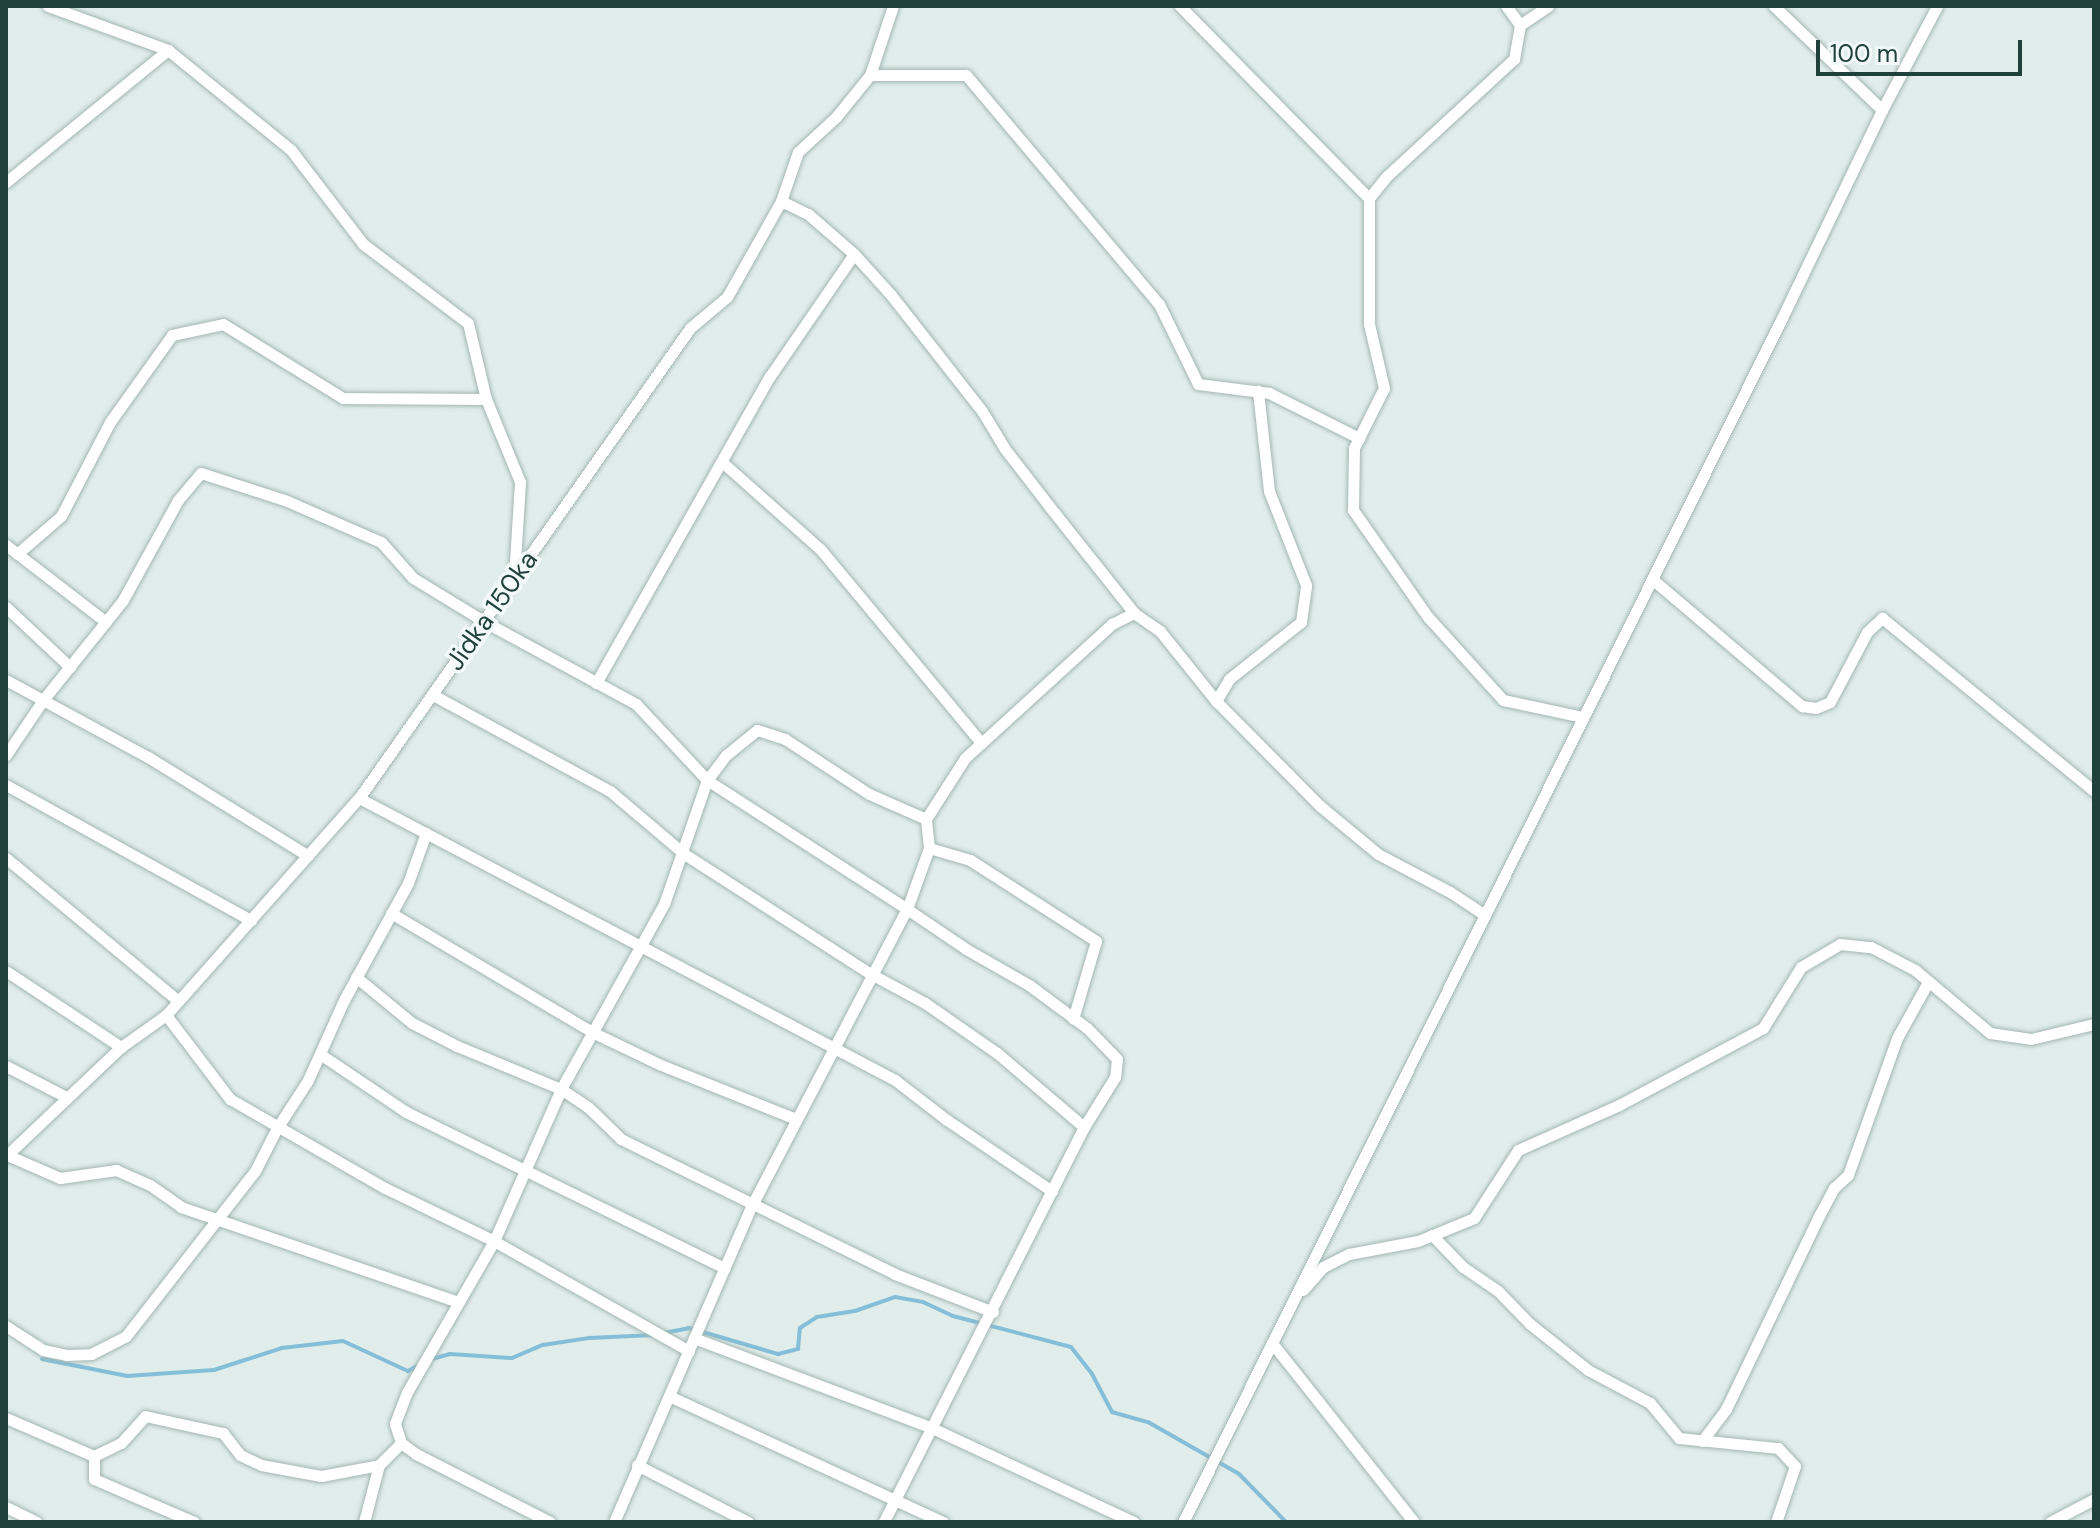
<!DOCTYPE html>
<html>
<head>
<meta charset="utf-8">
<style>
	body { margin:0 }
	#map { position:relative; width:2100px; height:1528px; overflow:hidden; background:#e1edea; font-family:"DM Sans",sans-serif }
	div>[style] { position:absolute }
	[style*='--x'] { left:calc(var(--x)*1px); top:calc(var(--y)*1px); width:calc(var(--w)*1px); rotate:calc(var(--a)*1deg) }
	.stream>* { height:4px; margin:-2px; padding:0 2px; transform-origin:2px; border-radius:2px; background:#84bed8 }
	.roads { filter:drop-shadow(0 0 2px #a3b6b2) drop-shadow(0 0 2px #a3b6b2) }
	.minor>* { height:11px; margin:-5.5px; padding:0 5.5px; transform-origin:5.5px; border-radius:5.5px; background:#fff }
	span { translate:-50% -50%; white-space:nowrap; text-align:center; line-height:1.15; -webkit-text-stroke:7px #f2f9f7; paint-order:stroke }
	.street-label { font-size:26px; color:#20403c }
	.frame { position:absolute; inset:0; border:8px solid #20403c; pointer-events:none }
	.scale { position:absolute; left:1816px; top:40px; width:206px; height:36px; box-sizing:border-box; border:4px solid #20403c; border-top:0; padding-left:10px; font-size:24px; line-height:28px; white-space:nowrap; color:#20403c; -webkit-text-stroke:6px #f2f9f7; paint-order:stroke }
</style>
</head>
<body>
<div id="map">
	<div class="stream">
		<div style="--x:664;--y:1333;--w:25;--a:-11"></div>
		<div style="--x:689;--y:1328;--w:93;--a:16.3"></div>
		<div style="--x:778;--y:1354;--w:21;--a:-14"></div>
		<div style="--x:798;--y:1349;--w:21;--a:-85"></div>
		<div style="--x:800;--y:1328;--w:20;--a:-33"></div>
		<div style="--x:817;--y:1317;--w:38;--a:-9"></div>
		<div style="--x:855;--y:1311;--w:42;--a:-19.3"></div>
		<div style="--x:895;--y:1297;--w:28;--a:10"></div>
		<div style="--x:923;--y:1302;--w:33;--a:25"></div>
		<div style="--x:953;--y:1316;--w:122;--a:14.7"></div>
		<div style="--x:1071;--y:1347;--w:34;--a:52"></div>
		<div style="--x:1092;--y:1374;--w:43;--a:62.2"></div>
		<div style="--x:1112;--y:1412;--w:37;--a:16"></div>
		<div style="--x:1148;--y:1422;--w:105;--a:29.7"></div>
		<div style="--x:1239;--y:1474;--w:67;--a:45.6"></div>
		<div style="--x:42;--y:1359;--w:87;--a:11.3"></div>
		<div style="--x:127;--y:1376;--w:87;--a:-3.9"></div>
		<div style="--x:214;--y:1370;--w:71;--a:-17.9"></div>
		<div style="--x:282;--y:1348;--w:61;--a:-6.5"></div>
		<div style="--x:343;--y:1341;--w:72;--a:24.8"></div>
		<div style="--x:408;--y:1371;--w:10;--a:-29"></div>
		<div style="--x:428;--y:1360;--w:23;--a:-15"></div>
		<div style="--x:450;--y:1354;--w:62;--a:3.7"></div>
		<div style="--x:512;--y:1358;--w:34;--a:-23"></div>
		<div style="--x:543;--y:1345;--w:47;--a:-8.7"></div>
		<div style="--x:589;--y:1338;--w:66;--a:-2.6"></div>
	</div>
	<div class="roads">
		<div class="minor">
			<div style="--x:48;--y:6;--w:128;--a:20.1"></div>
			<div style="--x:168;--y:50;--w:159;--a:39.1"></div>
			<div style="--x:291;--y:150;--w:118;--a:52.5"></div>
			<div style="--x:363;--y:244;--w:131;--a:37"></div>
			<div style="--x:468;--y:323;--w:78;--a:76.7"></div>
			<div style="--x:486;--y:399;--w:90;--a:67.7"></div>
			<div style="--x:520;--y:482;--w:95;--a:93.6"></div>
			<div style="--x:1180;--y:6;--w:269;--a:45.5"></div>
			<div style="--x:1369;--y:198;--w:126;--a:90"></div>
			<div style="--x:1369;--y:324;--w:66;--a:76.8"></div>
			<div style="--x:1384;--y:388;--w:67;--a:116.6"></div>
			<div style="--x:1354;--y:448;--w:62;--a:90.9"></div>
			<div style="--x:1353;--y:510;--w:131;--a:55"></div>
			<div style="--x:1428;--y:617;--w:112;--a:47.9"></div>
			<div style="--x:1503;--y:700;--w:82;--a:12"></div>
			<div style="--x:1774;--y:6;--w:150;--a:43.9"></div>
			<div style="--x:1520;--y:25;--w:34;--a:-34"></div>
			<div style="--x:870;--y:75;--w:96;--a:0"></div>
			<div style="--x:966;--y:75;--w:299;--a:49.9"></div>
			<div style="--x:1159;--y:304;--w:89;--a:64"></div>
			<div style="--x:1198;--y:384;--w:72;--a:7.2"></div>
			<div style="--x:1269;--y:393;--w:101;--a:26.6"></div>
			<div style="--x:6;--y:182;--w:209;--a:-39.2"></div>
			<div style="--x:1369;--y:198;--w:28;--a:-51"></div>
			<div style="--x:1387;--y:176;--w:173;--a:-42.7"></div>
			<div style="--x:1514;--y:59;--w:35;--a:-80"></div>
			<div style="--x:1520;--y:25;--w:24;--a:-126"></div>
			<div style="--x:781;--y:201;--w:30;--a:26"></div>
			<div style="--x:808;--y:214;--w:61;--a:41"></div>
			<div style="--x:854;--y:254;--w:55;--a:47.9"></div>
			<div style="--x:891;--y:295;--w:147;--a:51.9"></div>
			<div style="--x:982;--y:411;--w:44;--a:58.8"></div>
			<div style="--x:1005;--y:449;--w:72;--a:52.3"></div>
			<div style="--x:1049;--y:506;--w:137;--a:51.5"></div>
			<div style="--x:1134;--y:613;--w:32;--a:35"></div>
			<div style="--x:1160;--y:631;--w:90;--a:51.3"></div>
			<div style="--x:1216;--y:701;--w:148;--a:45.3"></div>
			<div style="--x:1320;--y:806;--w:75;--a:39.6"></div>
			<div style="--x:1378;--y:854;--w:81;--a:27.8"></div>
			<div style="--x:1450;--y:892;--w:42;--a:33.3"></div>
			<div style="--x:722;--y:462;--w:132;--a:41.6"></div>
			<div style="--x:821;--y:550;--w:251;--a:50.3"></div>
			<div style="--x:6;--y:545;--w:126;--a:37.6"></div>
			<div style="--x:17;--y:554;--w:58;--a:-40.8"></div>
			<div style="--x:61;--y:516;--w:106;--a:-62.5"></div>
			<div style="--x:110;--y:422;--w:107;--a:-54.5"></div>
			<div style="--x:172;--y:335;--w:52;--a:-12.2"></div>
			<div style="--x:223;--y:324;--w:141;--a:31.7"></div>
			<div style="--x:343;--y:398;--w:143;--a:0.4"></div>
			<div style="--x:1652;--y:579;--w:197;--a:40.3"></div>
			<div style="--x:1802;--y:706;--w:14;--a:8"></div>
			<div style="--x:1816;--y:708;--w:15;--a:-23"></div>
			<div style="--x:1830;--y:702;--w:79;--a:-62.1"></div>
			<div style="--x:1867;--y:632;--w:21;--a:-43"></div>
			<div style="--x:1882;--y:618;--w:274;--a:39.2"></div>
			<div style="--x:6;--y:607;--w:88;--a:43.2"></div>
			<div style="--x:6;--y:680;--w:162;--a:28.5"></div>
			<div style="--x:148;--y:757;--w:188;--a:31.7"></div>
			<div style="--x:596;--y:683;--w:353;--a:-60.5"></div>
			<div style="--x:770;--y:376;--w:148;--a:-55.5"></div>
			<div style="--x:433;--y:695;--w:201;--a:28.5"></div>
			<div style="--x:610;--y:791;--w:96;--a:40.3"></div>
			<div style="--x:683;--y:853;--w:224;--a:32.8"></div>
			<div style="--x:871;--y:974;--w:61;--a:28.2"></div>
			<div style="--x:925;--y:1003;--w:88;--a:34.8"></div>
			<div style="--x:997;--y:1053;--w:114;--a:40.4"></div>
			<div style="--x:1216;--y:701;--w:26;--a:-59"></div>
			<div style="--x:1229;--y:679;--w:92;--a:-38.4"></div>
			<div style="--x:1301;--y:622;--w:37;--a:-82"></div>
			<div style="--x:1306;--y:585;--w:101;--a:-111.5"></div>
			<div style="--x:1269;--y:491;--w:101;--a:-96.3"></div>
			<div style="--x:6;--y:755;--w:66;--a:-56.1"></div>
			<div style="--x:43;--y:700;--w:128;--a:-51.3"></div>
			<div style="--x:123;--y:600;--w:114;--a:-61.2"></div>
			<div style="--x:178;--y:500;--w:35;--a:-50"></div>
			<div style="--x:201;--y:473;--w:90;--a:18"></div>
			<div style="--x:287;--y:501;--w:103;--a:23.6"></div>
			<div style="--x:381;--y:542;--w:48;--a:48.4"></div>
			<div style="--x:413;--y:578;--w:84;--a:31.4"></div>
			<div style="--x:485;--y:622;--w:172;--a:28.5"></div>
			<div style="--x:636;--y:704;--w:104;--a:46.9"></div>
			<div style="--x:707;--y:780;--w:238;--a:32.8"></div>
			<div style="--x:907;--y:909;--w:65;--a:-70.2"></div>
			<div style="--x:929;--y:848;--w:29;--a:-96"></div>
			<div style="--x:926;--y:819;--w:62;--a:-156.3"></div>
			<div style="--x:869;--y:794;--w:100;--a:-146.8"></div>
			<div style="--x:785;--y:739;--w:29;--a:-162"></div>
			<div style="--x:757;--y:730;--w:40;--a:141"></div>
			<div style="--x:726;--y:755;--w:31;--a:127"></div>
			<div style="--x:707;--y:780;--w:131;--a:109.1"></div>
			<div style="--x:664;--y:904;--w:212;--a:119.1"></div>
			<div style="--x:561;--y:1089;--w:166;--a:113.8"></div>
			<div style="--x:494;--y:1241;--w:174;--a:119.9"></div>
			<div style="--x:407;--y:1392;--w:34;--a:111"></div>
			<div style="--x:395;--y:1424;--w:20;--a:72"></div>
			<div style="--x:401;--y:1443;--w:19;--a:36"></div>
			<div style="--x:416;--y:1454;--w:150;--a:26.9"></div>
			<div style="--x:6;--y:785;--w:280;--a:28.9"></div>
			<div style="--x:359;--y:798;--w:606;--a:27.75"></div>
			<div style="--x:895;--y:1080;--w:66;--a:37.6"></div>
			<div style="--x:947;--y:1120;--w:127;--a:34.1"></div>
			<div style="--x:926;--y:819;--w:72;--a:-57.4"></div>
			<div style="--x:965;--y:758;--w:199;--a:-42.4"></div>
			<div style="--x:1112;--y:624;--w:25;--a:-27"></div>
			<div style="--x:929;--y:848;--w:43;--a:16.3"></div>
			<div style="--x:970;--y:860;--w:150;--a:32.7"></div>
			<div style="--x:1096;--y:941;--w:81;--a:106.4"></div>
			<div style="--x:6;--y:858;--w:224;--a:39.7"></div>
			<div style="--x:391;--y:913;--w:234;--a:30.6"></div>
			<div style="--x:592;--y:1032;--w:76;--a:25.6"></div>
			<div style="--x:661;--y:1065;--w:145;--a:21.8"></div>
			<div style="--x:6;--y:971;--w:138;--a:33.5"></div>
			<div style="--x:356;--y:977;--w:72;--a:39.4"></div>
			<div style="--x:412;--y:1023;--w:51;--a:27.1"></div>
			<div style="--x:457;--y:1046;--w:113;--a:22.5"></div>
			<div style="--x:561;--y:1089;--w:32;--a:34"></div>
			<div style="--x:588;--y:1107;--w:46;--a:44.1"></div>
			<div style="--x:621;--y:1139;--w:305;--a:26.2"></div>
			<div style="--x:895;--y:1274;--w:105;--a:21.2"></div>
			<div style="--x:166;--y:1015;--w:106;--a:52.7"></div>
			<div style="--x:230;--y:1099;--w:179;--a:29.9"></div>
			<div style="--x:385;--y:1188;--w:121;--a:25.9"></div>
			<div style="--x:494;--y:1241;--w:224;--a:29.4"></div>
			<div style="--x:320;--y:1054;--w:104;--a:34"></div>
			<div style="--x:406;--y:1112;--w:355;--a:26.1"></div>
			<div style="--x:6;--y:1066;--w:68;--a:27.3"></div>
			<div style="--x:7;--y:1155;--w:58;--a:23.5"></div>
			<div style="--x:60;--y:1178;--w:57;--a:-8.1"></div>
			<div style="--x:116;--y:1170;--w:37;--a:24"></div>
			<div style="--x:150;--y:1185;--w:38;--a:35"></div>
			<div style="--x:181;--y:1207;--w:293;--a:18.9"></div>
			<div style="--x:6;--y:1156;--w:158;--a:-43.5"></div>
			<div style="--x:121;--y:1047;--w:55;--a:-35.4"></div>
			<div style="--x:166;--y:1015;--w:290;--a:-48.4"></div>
			<div style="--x:359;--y:798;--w:575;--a:-54.84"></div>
			<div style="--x:690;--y:328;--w:48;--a:-40"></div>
			<div style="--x:727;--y:297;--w:110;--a:-60.6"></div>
			<div style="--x:781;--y:201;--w:52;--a:-70.9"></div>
			<div style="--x:798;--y:152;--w:52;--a:-42.6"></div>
			<div style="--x:836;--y:117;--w:54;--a:-51"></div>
			<div style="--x:870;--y:75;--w:73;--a:-71.6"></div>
			<div style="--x:1432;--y:1235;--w:45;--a:45.9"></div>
			<div style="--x:1463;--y:1267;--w:42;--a:34.4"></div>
			<div style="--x:1498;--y:1291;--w:46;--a:45.9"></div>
			<div style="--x:1530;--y:1324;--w:74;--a:38.4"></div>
			<div style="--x:1588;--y:1370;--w:70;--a:28"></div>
			<div style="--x:1650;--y:1403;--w:45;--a:50.4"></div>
			<div style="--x:1679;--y:1438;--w:100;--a:5.8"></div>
			<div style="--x:1778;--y:1448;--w:25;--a:47"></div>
			<div style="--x:1795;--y:1466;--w:59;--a:108.7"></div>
			<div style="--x:1303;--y:1290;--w:30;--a:-49"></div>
			<div style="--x:1323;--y:1267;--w:29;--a:-27"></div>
			<div style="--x:1349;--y:1254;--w:70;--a:-10.7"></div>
			<div style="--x:1418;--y:1241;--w:61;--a:-22.3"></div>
			<div style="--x:1474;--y:1218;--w:81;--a:-57.1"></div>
			<div style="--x:1518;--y:1150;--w:111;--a:-24"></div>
			<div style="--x:1619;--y:1105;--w:163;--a:-28.1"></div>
			<div style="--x:1763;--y:1028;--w:72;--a:-58.1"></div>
			<div style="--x:1801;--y:967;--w:45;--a:-30.5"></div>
			<div style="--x:1840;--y:944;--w:31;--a:6"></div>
			<div style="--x:1871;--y:947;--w:50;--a:27.6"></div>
			<div style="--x:1915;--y:970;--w:98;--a:40"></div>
			<div style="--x:1990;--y:1033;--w:41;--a:8.3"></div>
			<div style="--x:2031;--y:1039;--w:65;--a:-13.4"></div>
			<div style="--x:6;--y:1326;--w:44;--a:33"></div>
			<div style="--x:43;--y:1350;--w:24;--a:12"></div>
			<div style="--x:66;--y:1355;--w:25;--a:-2"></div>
			<div style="--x:91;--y:1354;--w:39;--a:-27"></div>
			<div style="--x:126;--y:1336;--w:209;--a:-52"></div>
			<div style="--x:255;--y:1171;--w:48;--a:-62.9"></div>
			<div style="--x:277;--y:1128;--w:57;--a:-57.1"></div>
			<div style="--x:308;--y:1080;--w:88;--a:-65.8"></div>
			<div style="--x:344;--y:1000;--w:133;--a:-61.3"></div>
			<div style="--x:408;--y:883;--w:53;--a:-70.2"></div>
			<div style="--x:694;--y:1338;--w:254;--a:20.7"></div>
			<div style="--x:932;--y:1428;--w:223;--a:25"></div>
			<div style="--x:1272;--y:1343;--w:228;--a:51.6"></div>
			<div style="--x:669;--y:1396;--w:302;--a:24.7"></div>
			<div style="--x:6;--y:1418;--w:96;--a:23.4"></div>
			<div style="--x:94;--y:1456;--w:23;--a:90"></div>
			<div style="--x:94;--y:1479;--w:109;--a:23.3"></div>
			<div style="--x:1702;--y:1441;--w:40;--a:-53"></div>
			<div style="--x:1726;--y:1409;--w:216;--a:-64.3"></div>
			<div style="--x:1820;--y:1214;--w:30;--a:-62"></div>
			<div style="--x:1834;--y:1188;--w:19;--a:-43"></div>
			<div style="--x:1848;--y:1175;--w:145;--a:-70.3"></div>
			<div style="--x:1897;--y:1038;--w:64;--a:-61"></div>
			<div style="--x:94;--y:1456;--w:30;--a:-26"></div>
			<div style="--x:121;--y:1443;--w:36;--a:-48"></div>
			<div style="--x:145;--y:1416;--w:80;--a:12.3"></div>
			<div style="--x:223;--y:1433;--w:28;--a:52"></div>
			<div style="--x:240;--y:1455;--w:23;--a:25"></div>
			<div style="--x:261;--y:1465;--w:61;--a:10.4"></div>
			<div style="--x:321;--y:1476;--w:59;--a:-10.7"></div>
			<div style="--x:637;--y:1465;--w:125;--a:27.2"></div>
			<div style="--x:6;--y:1507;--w:34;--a:26"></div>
			<div style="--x:364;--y:1522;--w:59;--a:-75.3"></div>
			<div style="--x:379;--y:1465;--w:31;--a:-45"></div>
			<div style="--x:614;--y:1522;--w:346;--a:-66.5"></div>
			<div style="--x:752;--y:1205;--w:334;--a:-62.4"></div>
			<div style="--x:907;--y:909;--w:71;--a:34.1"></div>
			<div style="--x:966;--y:949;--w:73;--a:29.7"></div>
			<div style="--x:1029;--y:985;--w:72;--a:36.6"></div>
			<div style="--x:1087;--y:1028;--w:43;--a:45.9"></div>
			<div style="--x:1117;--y:1059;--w:18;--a:96"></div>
			<div style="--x:1115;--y:1077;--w:59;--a:121.8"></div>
			<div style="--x:1084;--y:1127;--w:443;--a:116.9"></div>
			<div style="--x:1183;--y:1522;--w:1343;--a:-63.55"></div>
			<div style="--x:1781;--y:320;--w:233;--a:-64.3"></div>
			<div style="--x:1882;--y:110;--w:118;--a:-62.1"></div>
			<div style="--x:2050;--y:1522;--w:50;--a:-27.6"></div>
		</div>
	</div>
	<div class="street-label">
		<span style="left:492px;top:611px;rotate:-55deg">Jidka 150ka</span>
	</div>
	<div class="frame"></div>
	<div class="scale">100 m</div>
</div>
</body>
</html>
